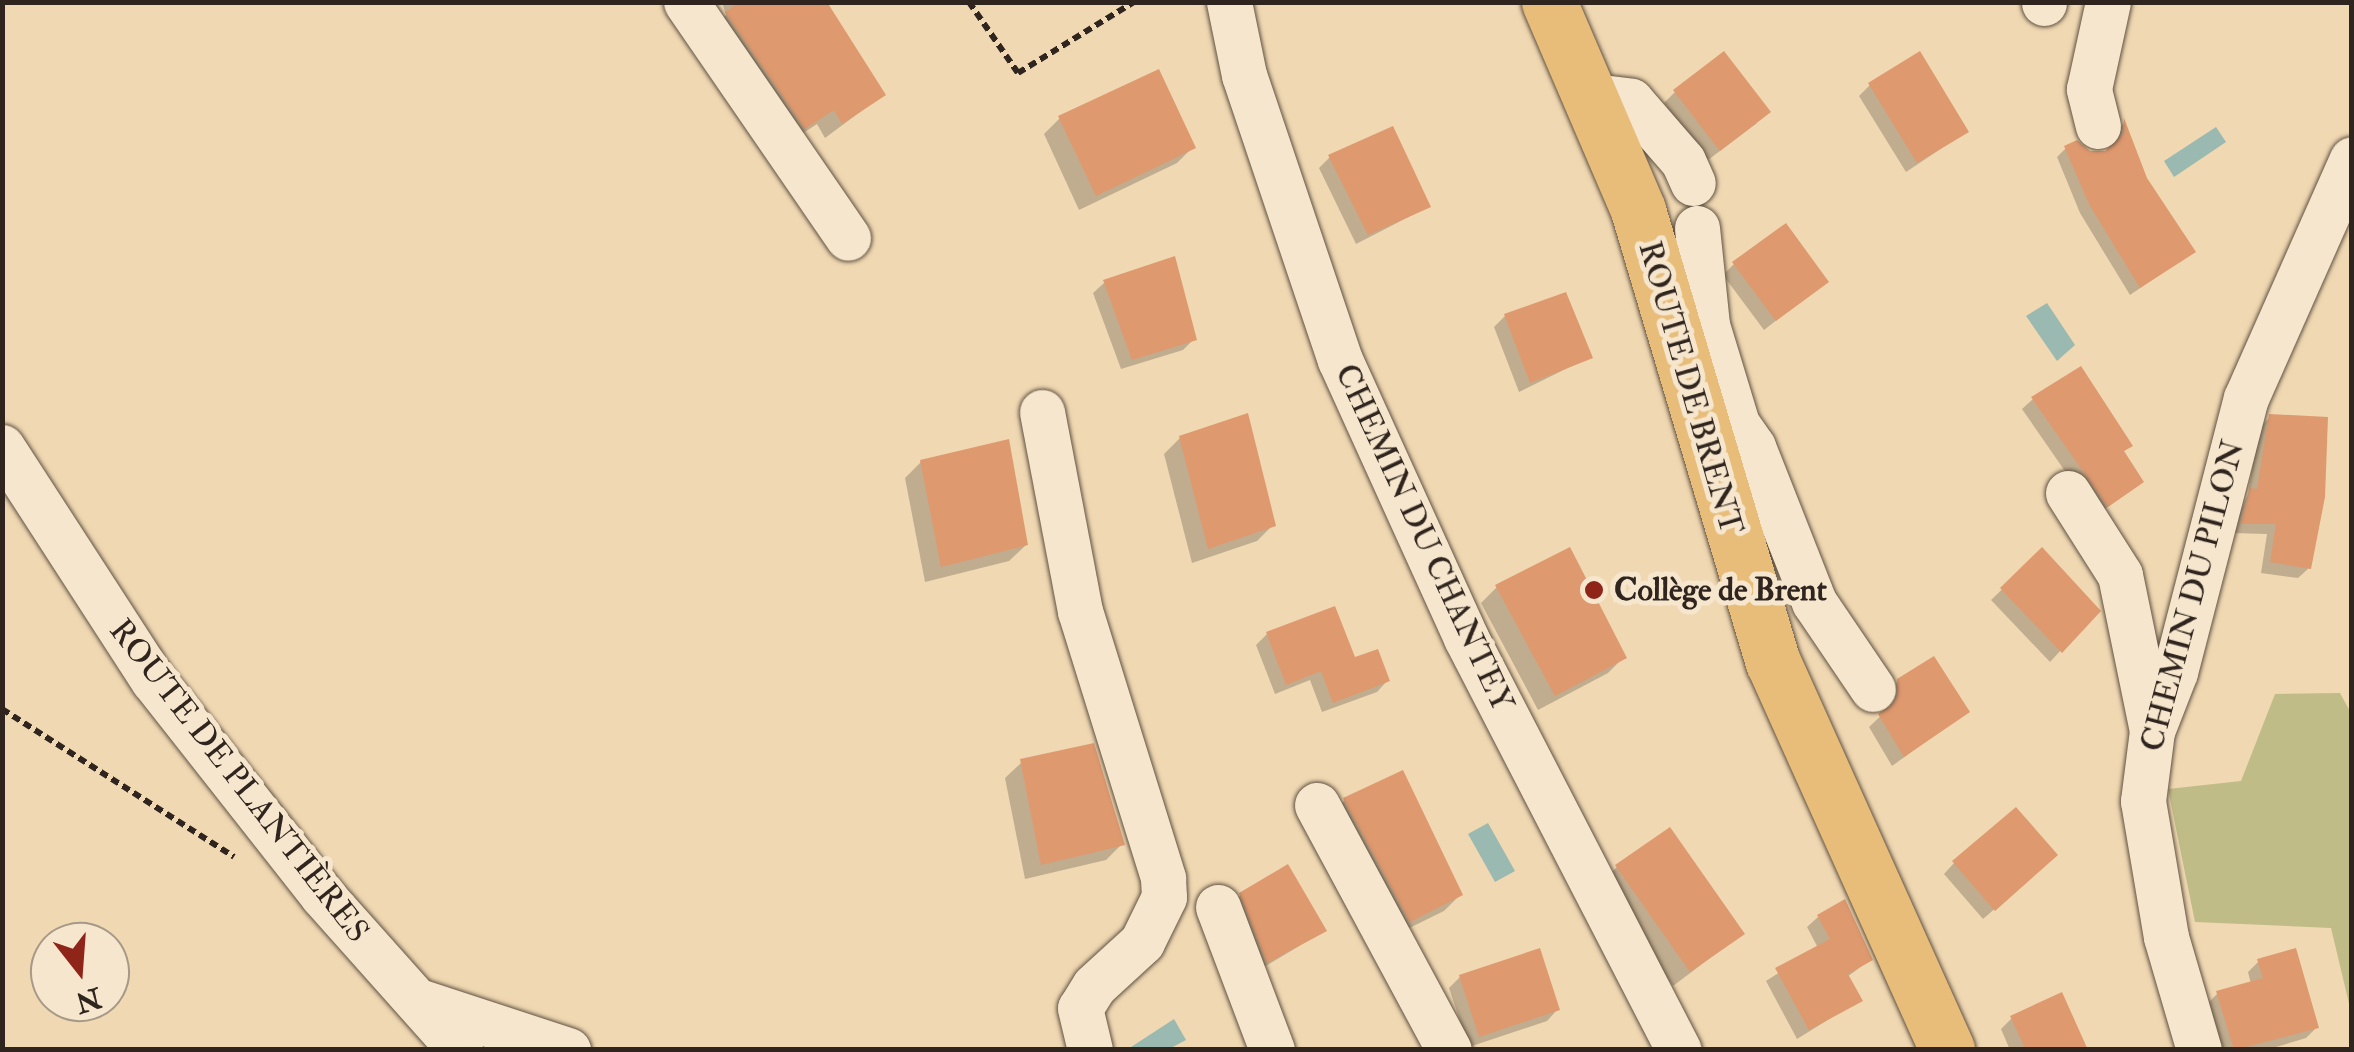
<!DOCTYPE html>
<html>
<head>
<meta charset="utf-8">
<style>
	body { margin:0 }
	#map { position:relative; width:2354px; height:1052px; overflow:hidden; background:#f0d8b2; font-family:"IM FELL Double Pica",serif }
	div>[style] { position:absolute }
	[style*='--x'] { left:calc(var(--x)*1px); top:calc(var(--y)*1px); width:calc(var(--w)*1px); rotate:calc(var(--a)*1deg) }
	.green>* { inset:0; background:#c0bc87 }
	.water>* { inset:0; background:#9ab9b0 }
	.shadow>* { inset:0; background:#0003 }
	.building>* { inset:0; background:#df996f }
	.path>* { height:6px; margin-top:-3px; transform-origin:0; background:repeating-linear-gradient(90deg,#30251e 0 8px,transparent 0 13px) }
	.roads { filter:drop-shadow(0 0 2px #605243) drop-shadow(0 0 2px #605243) }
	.minor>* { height:45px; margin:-22.5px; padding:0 22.5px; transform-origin:22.5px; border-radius:22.5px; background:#f5e6cd }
	.major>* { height:55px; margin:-27.5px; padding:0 27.5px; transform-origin:27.5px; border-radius:27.5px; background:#e8bc79 }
	.dots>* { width:28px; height:28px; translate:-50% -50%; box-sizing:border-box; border:5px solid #f5e6cd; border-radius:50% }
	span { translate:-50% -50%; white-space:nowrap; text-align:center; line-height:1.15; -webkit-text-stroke:10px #f5e6cd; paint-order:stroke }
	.street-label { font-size:32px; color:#30251e }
	.poi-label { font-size:32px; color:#30251e; font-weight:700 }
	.left { translate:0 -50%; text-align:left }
	.frame { position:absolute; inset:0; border:5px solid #30251e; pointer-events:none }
	.north { position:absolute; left:30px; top:922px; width:100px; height:100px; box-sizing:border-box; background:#f5e6cd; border:2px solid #a69987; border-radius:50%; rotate:163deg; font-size:28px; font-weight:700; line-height:40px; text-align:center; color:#30251e }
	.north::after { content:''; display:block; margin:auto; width:35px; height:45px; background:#8f2418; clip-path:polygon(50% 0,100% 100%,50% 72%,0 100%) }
</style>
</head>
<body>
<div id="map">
	<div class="green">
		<div style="clip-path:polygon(2340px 693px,2352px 715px,2351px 1012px,2331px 928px,2195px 922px,2168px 789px,2241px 781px,2275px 694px)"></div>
	</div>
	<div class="water">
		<div style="clip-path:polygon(2216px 127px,2226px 142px,2174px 177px,2164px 161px)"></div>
		<div style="clip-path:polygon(2047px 303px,2075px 345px,2057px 361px,2026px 316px)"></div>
		<div style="clip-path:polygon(1488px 823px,1515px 871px,1495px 882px,1468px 834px)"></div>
		<div style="clip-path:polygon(1174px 1019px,1186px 1040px,1169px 1049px,1128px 1049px)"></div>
	</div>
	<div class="shadow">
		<div style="clip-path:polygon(722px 2px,824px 2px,883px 95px,825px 138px,817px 124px,788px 143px,710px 30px,726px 15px)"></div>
		<div style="clip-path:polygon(1870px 85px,1966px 132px,1906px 172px,1859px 96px)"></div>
		<div style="clip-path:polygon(1675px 92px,1757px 123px,1708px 160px,1664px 103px)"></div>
		<div style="clip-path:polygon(1060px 118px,1193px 147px,1177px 163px,1079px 210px,1044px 134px)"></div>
		<div style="clip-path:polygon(2123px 123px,2144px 179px,2193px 252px,2130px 295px,2080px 213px,2057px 157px,2066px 148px,2106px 154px)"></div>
		<div style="clip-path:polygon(1330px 157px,1428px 207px,1356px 244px,1319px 168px)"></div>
		<div style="clip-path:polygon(1734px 264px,1825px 282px,1764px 330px,1723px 275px)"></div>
		<div style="clip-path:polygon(1104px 283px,1194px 339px,1183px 350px,1121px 369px,1093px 293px)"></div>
		<div style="clip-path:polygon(1505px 316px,1590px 357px,1519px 392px,1494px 327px)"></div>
		<div style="clip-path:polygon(2033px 399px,2122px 452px,2141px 481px,2096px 516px,2022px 409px)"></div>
		<div style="clip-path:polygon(2270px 417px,2309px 568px,2298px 578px,2261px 573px,2267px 534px,2231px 533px,2248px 494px,2259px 428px)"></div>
		<div style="clip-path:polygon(1180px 438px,1273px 525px,1257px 541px,1192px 563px,1164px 454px)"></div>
		<div style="clip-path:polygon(921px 462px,1026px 545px,1009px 561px,925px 582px,905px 478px)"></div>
		<div style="clip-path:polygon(2042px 551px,2097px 611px,2050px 662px,1991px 600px)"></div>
		<div style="clip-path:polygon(1497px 587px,1624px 657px,1608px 673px,1538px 710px,1481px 603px)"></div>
		<div style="clip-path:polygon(1267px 634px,1353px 660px,1387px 681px,1377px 692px,1322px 712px,1310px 680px,1275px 694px,1256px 645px)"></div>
		<div style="clip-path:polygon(1898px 681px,1967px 712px,1892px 766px,1869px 727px,1886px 711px,1887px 693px)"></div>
		<div style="clip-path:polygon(1022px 762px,1122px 844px,1106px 860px,1025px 879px,1005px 778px)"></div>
		<div style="clip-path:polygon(1345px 800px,1460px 895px,1444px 911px,1393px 936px,1329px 816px)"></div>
		<div style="clip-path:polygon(1954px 863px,2044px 866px,1983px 919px,1944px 874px)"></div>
		<div style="clip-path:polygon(1617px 867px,1742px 934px,1673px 986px,1601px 883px)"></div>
		<div style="clip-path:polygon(1241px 895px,1324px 931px,1256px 972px,1230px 906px)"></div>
		<div style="clip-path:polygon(1818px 917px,1870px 960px,1847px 977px,1860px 1000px,1797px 1039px,1766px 981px,1818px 948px,1807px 927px)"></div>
		<div style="clip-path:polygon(2259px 961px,2317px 1027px,2306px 1038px,2266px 1050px,2220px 1050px,2207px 1004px,2218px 993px,2251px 984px,2248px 972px)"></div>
		<div style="clip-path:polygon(1460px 977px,1557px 1010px,1547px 1021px,1469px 1047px,1449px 988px)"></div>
		<div style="clip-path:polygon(2012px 1018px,2085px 1050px,2010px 1050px,2001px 1029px)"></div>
	</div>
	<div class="building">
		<div style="clip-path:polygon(740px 2px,827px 2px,886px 95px,842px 124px,834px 110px,805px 129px,725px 12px)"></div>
		<div style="clip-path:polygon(1724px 51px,1771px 112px,1720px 151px,1673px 90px)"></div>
		<div style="clip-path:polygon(1920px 51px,1969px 132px,1917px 163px,1868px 83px)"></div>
		<div style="clip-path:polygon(1159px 69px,1196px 148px,1096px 196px,1058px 116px)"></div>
		<div style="clip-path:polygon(2124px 118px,2147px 178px,2196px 252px,2140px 288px,2089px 204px,2064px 146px,2077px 140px,2090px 151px,2105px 151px,2123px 134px)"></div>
		<div style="clip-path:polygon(1393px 126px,1431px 207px,1368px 235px,1328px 155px)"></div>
		<div style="clip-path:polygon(1786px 223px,1829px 282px,1776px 321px,1732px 262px)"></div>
		<div style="clip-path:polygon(1175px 256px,1197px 340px,1132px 360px,1103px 280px)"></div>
		<div style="clip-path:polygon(1566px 292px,1593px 358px,1530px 383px,1504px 314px)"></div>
		<div style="clip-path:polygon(2081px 366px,2133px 446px,2124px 451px,2144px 482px,2108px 507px,2031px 397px)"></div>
		<div style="clip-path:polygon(1248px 413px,1276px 526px,1208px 549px,1179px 436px)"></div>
		<div style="clip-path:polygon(2269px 414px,2328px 417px,2325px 497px,2311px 569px,2270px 562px,2276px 524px,2241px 524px,2250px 488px,2257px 489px)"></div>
		<div style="clip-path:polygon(1009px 439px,1028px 545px,941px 567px,920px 460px)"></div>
		<div style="clip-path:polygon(1570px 547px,1627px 658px,1555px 696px,1495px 585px)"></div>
		<div style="clip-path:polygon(2042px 547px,2101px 611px,2062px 653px,2000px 588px)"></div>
		<div style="clip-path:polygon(1335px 606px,1355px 657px,1378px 649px,1390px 681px,1333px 703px,1321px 671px,1286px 685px,1266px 632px)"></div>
		<div style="clip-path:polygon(1934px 656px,1970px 712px,1904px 757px,1878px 714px,1896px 701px,1897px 679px)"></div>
		<div style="clip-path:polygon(1094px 743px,1125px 845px,1041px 865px,1020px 759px)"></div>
		<div style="clip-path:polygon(1403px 770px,1463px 895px,1410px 922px,1343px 798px)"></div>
		<div style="clip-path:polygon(2016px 807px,2058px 855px,1995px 911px,1952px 861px)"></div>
		<div style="clip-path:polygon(1670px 827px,1745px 934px,1690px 972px,1615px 865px)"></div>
		<div style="clip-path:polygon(1288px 864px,1327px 931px,1267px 963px,1239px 893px)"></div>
		<div style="clip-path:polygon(1845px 899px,1873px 960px,1848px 974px,1863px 1001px,1809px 1030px,1775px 968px,1830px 939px,1817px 915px)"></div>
		<div style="clip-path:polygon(1540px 948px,1560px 1010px,1479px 1037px,1459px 975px)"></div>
		<div style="clip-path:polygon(2296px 948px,2319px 1028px,2234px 1050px,2216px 991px,2263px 978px,2257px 959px)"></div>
		<div style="clip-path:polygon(2062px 992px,2088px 1050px,2026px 1050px,2010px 1016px)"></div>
	</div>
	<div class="path">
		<div style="--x:969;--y:2;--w:86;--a:55.4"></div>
		<div style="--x:1018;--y:73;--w:136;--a:-31.5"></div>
		<div style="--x:2;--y:709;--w:275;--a:32.5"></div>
	</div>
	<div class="roads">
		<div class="minor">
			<div style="--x:686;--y:2;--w:286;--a:55.5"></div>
			<div style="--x:1229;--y:2;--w:75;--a:78.4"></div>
			<div style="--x:1244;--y:75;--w:301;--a:71.4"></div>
			<div style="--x:1340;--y:360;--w:305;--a:65.6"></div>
			<div style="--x:1466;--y:638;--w:464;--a:62.7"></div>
			<div style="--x:2044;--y:2;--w:1;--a:90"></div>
			<div style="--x:1593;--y:96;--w:38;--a:7"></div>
			<div style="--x:1631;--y:101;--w:79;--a:49.1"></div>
			<div style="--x:1683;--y:161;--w:24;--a:66"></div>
			<div style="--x:2098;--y:126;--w:38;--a:-104"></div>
			<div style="--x:2089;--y:89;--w:89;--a:-77.7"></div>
			<div style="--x:1697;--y:228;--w:98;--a:84.1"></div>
			<div style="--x:1707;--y:325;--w:103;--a:73.1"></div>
			<div style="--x:1042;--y:412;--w:203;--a:79.2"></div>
			<div style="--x:1080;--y:611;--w:280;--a:72.7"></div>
			<div style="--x:1163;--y:878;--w:19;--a:87"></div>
			<div style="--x:1164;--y:897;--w:50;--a:116.1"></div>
			<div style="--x:1142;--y:942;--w:65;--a:137.5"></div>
			<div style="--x:1094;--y:986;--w:26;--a:122"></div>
			<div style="--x:1080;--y:1008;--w:43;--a:76.6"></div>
			<div style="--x:1696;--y:419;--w:41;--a:7"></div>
			<div style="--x:1737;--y:424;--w:28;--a:55"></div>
			<div style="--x:1753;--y:447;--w:167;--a:68.5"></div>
			<div style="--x:1814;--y:602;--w:105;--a:55.9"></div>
			<div style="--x:2;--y:447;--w:278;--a:57.1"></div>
			<div style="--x:153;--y:680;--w:273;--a:51.8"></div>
			<div style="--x:322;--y:895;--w:208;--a:48.3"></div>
			<div style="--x:2068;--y:493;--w:97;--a:57.6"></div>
			<div style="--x:2120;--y:575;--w:159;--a:78.4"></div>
			<div style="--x:1317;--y:805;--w:278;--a:61.7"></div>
			<div style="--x:1218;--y:907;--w:153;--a:69.3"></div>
			<div style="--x:418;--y:1001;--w:158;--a:18.1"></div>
			<div style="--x:2199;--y:1050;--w:118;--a:-106.3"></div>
			<div style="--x:2166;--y:937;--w:138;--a:-99.6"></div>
			<div style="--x:2143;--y:801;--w:71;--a:-82.7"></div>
			<div style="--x:2152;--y:731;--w:63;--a:-68.7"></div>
			<div style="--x:2175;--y:672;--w:283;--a:-75.5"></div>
			<div style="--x:2246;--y:398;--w:261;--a:-66.1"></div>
		</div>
		<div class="major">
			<div style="--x:1549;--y:2;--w:226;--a:66.8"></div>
			<div style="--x:1638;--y:210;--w:472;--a:73.4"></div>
			<div style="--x:1773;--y:662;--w:425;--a:65.8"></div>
		</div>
	</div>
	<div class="dots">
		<div style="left:1594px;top:590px;background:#8f2418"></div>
	</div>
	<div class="street-label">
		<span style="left:1690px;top:388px;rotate:74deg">ROUTE DE BRENT</span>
		<span style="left:1424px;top:538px;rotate:65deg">CHEMIN DU CHANTEY</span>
		<span style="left:2193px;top:596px;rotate:-75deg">CHEMIN DU PILON</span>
		<span style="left:239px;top:781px;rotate:52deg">ROUTE DE PLANTIÈRES</span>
	</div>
	<div class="poi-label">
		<span class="left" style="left:1614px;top:590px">Collège de Brent</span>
	</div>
	<div class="frame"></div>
	<div class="north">N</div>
</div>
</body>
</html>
